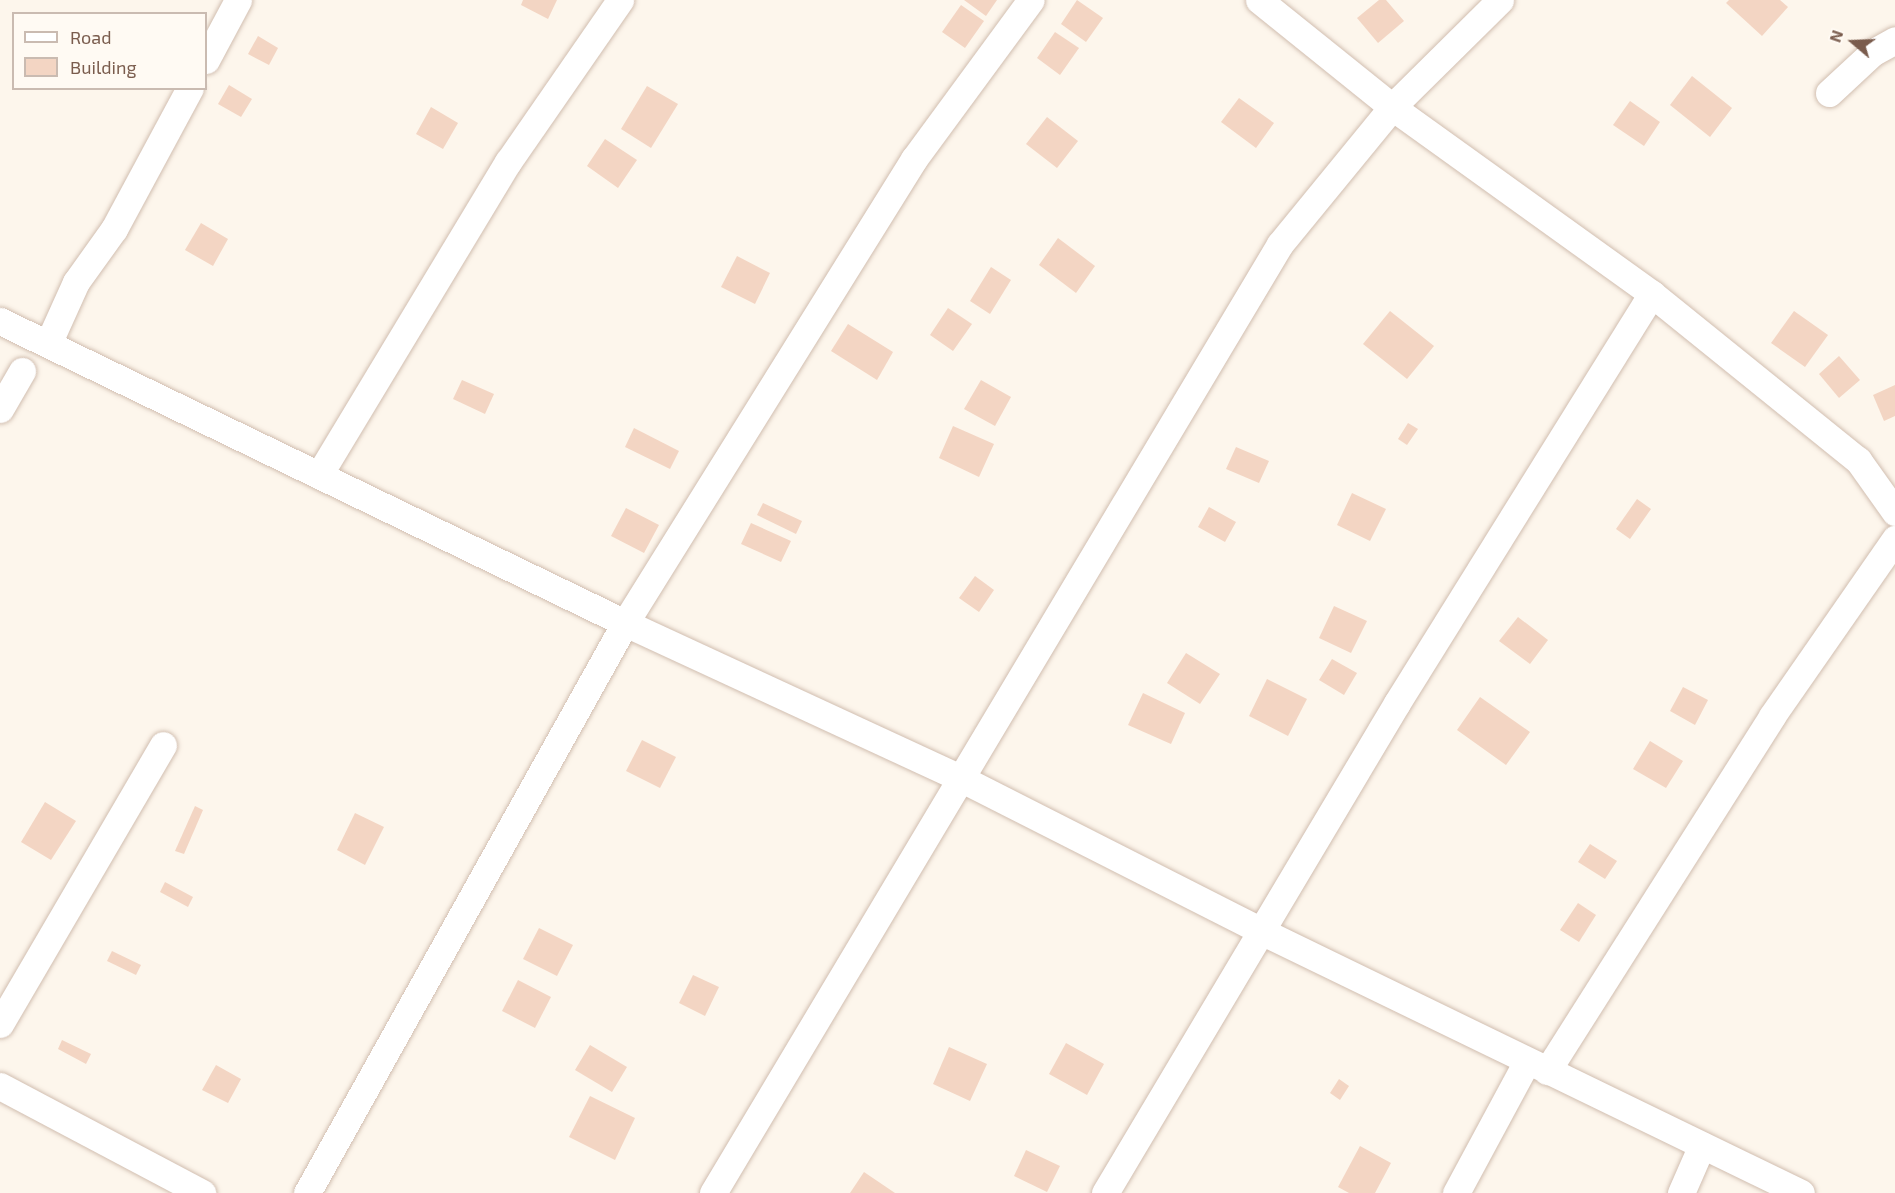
<!DOCTYPE html>
<html>
<head>
<meta charset="utf-8">
<style>
	body { margin:0 }
	#map { position:relative; width:1895px; height:1193px; overflow:hidden; background:#fdf6ec; font-family:"Exo 2",sans-serif }
	div>[style] { position:absolute }
	[style*='--x'] { left:calc(var(--x)*1px); top:calc(var(--y)*1px); width:calc(var(--w)*1px); rotate:calc(var(--a)*1deg) }
	.building>* { inset:0; background:#f3d5c3 }
	.roads { filter:drop-shadow(0 0 2px #d1beb0) drop-shadow(0 0 2px #d1beb0) }
	.minor>* { height:27px; margin:-13.5px; padding:0 13.5px; transform-origin:13.5px; border-radius:13.5px; background:#fff }
	span { translate:-50% -50%; white-space:nowrap; text-align:center; line-height:1.15; -webkit-text-stroke:5px #fffaf3; paint-order:stroke }
	.legend { position:absolute; left:12px; top:12px; width:195px; height:78px; box-sizing:border-box; background:#fffaf3; border:2px solid #cabbb1; margin:0; padding:8px 10px; list-style:none; font-size:18px; color:#7a5c4d }
	.legend li { display:flex; align-items:center; gap:12px; height:30px }
	.legend b { width:30px; border:2px solid #cabbb1 }
	.north { position:absolute; left:1823px; top:12px; width:60px; height:60px; -webkit-text-stroke:4px #fffaf3; paint-order:stroke; rotate:289deg; font-size:16px; font-weight:700; line-height:24px; text-align:center; color:#7a5c4d }
	.north::after { content:''; display:block; margin:auto; width:21px; height:27px; background:#7a5c4d; clip-path:polygon(50% 0,100% 100%,50% 72%,0 100%) }
</style>
</head>
<body>
<div id="map">
	<div class="building">
		<div style="clip-path:polygon(523px 0,557px 0,548px 19px,521px 5px)"></div>
		<div style="clip-path:polygon(964px 0,997px 0,986px 16px)"></div>
		<div style="clip-path:polygon(1077px 0,1103px 18px,1086px 42px,1061px 24px)"></div>
		<div style="clip-path:polygon(1379px 0,1386px 0,1404px 21px,1378px 43px,1357px 18px)"></div>
		<div style="clip-path:polygon(1729px 0,1780px 0,1788px 7px,1762px 36px,1726px 3px)"></div>
		<div style="clip-path:polygon(961px 5px,984px 21px,965px 48px,942px 32px)"></div>
		<div style="clip-path:polygon(1055px 32px,1079px 48px,1060px 75px,1037px 58px)"></div>
		<div style="clip-path:polygon(258px 36px,278px 48px,269px 65px,248px 54px)"></div>
		<div style="clip-path:polygon(1692px 76px,1732px 108px,1710px 137px,1670px 105px)"></div>
		<div style="clip-path:polygon(229px 85px,252px 99px,241px 117px,218px 104px)"></div>
		<div style="clip-path:polygon(647px 86px,678px 104px,651px 148px,621px 129px)"></div>
		<div style="clip-path:polygon(1239px 98px,1274px 123px,1256px 148px,1221px 122px)"></div>
		<div style="clip-path:polygon(1630px 101px,1660px 122px,1644px 146px,1613px 125px)"></div>
		<div style="clip-path:polygon(431px 107px,458px 123px,443px 149px,416px 134px)"></div>
		<div style="clip-path:polygon(1047px 117px,1078px 141px,1057px 168px,1026px 144px)"></div>
		<div style="clip-path:polygon(605px 139px,637px 160px,618px 188px,587px 166px)"></div>
		<div style="clip-path:polygon(201px 223px,228px 239px,213px 266px,185px 250px)"></div>
		<div style="clip-path:polygon(1058px 238px,1095px 266px,1076px 293px,1039px 265px)"></div>
		<div style="clip-path:polygon(737px 256px,770px 273px,755px 304px,721px 287px)"></div>
		<div style="clip-path:polygon(991px 267px,1011px 280px,990px 314px,970px 301px)"></div>
		<div style="clip-path:polygon(948px 308px,972px 324px,953px 351px,930px 335px)"></div>
		<div style="clip-path:polygon(1390px 311px,1434px 346px,1407px 379px,1363px 344px)"></div>
		<div style="clip-path:polygon(1794px 311px,1828px 335px,1805px 367px,1771px 343px)"></div>
		<div style="clip-path:polygon(848px 324px,893px 352px,877px 380px,831px 351px)"></div>
		<div style="clip-path:polygon(1839px 356px,1860px 380px,1839px 398px,1819px 374px)"></div>
		<div style="clip-path:polygon(462px 380px,494px 394px,485px 414px,453px 399px)"></div>
		<div style="clip-path:polygon(981px 380px,1011px 397px,995px 426px,964px 409px)"></div>
		<div style="clip-path:polygon(1895px 385px,1895px 416px,1884px 421px,1873px 395px)"></div>
		<div style="clip-path:polygon(1408px 423px,1418px 429px,1407px 445px,1398px 439px)"></div>
		<div style="clip-path:polygon(953px 426px,994px 444px,979px 477px,939px 458px)"></div>
		<div style="clip-path:polygon(634px 428px,679px 451px,670px 469px,625px 447px)"></div>
		<div style="clip-path:polygon(1236px 447px,1269px 461px,1259px 483px,1226px 469px)"></div>
		<div style="clip-path:polygon(1352px 493px,1386px 509px,1370px 541px,1337px 525px)"></div>
		<div style="clip-path:polygon(1637px 499px,1651px 509px,1630px 539px,1616px 529px)"></div>
		<div style="clip-path:polygon(763px 503px,802px 521px,796px 534px,757px 515px)"></div>
		<div style="clip-path:polygon(1209px 507px,1236px 522px,1225px 542px,1198px 527px)"></div>
		<div style="clip-path:polygon(626px 508px,659px 525px,644px 553px,611px 536px)"></div>
		<div style="clip-path:polygon(751px 523px,791px 541px,781px 562px,741px 544px)"></div>
		<div style="clip-path:polygon(975px 576px,994px 590px,979px 612px,959px 598px)"></div>
		<div style="clip-path:polygon(1334px 606px,1367px 621px,1351px 653px,1319px 638px)"></div>
		<div style="clip-path:polygon(1518px 617px,1548px 640px,1530px 664px,1499px 641px)"></div>
		<div style="clip-path:polygon(1186px 653px,1220px 674px,1200px 704px,1167px 683px)"></div>
		<div style="clip-path:polygon(1332px 659px,1357px 673px,1344px 695px,1319px 680px)"></div>
		<div style="clip-path:polygon(1267px 679px,1307px 699px,1288px 736px,1249px 716px)"></div>
		<div style="clip-path:polygon(1683px 687px,1708px 700px,1695px 725px,1670px 711px)"></div>
		<div style="clip-path:polygon(1143px 693px,1185px 713px,1171px 744px,1128px 725px)"></div>
		<div style="clip-path:polygon(1480px 697px,1530px 732px,1506px 765px,1457px 730px)"></div>
		<div style="clip-path:polygon(642px 740px,676px 757px,660px 788px,626px 771px)"></div>
		<div style="clip-path:polygon(1650px 741px,1683px 761px,1666px 788px,1633px 769px)"></div>
		<div style="clip-path:polygon(45px 802px,76px 821px,51px 860px,21px 842px)"></div>
		<div style="clip-path:polygon(195px 806px,203px 810px,184px 854px,175px 851px)"></div>
		<div style="clip-path:polygon(355px 813px,384px 827px,365px 865px,337px 850px)"></div>
		<div style="clip-path:polygon(1590px 844px,1617px 861px,1605px 879px,1578px 862px)"></div>
		<div style="clip-path:polygon(165px 882px,193px 897px,188px 907px,160px 892px)"></div>
		<div style="clip-path:polygon(1578px 903px,1596px 915px,1579px 942px,1560px 930px)"></div>
		<div style="clip-path:polygon(539px 928px,573px 945px,557px 976px,523px 959px)"></div>
		<div style="clip-path:polygon(112px 951px,141px 965px,136px 975px,107px 961px)"></div>
		<div style="clip-path:polygon(693px 975px,719px 987px,705px 1016px,679px 1003px)"></div>
		<div style="clip-path:polygon(518px 980px,551px 997px,535px 1028px,502px 1011px)"></div>
		<div style="clip-path:polygon(62px 1040px,91px 1054px,86px 1064px,58px 1049px)"></div>
		<div style="clip-path:polygon(1066px 1043px,1104px 1064px,1087px 1095px,1049px 1074px)"></div>
		<div style="clip-path:polygon(590px 1045px,627px 1067px,612px 1092px,575px 1070px)"></div>
		<div style="clip-path:polygon(949px 1047px,987px 1064px,970px 1101px,933px 1084px)"></div>
		<div style="clip-path:polygon(216px 1065px,241px 1079px,228px 1103px,202px 1090px)"></div>
		<div style="clip-path:polygon(1339px 1079px,1349px 1086px,1340px 1100px,1330px 1093px)"></div>
		<div style="clip-path:polygon(590px 1096px,635px 1118px,615px 1160px,569px 1137px)"></div>
		<div style="clip-path:polygon(1360px 1146px,1391px 1163px,1375px 1193px,1349px 1193px,1338px 1187px)"></div>
		<div style="clip-path:polygon(1026px 1150px,1060px 1166px,1047px 1192px,1014px 1176px)"></div>
		<div style="clip-path:polygon(864px 1172px,895px 1193px,850px 1193px)"></div>
	</div>
	<div class="roads">
		<div class="minor">
			<div style="--x:1259;--y:0;--w:171;--a:38.8"></div>
			<div style="--x:1392;--y:107;--w:320;--a:35.7"></div>
			<div style="--x:1652;--y:294;--w:265;--a:38.9"></div>
			<div style="--x:1858;--y:460;--w:64;--a:54.6"></div>
			<div style="--x:206;--y:60;--w:68;--a:-61.9"></div>
			<div style="--x:1829;--y:93;--w:59;--a:-42.9"></div>
			<div style="--x:1872;--y:53;--w:26;--a:-29"></div>
			<div style="--x:0;--y:321;--w:694;--a:25.79"></div>
			<div style="--x:625;--y:623;--w:369;--a:24.8"></div>
			<div style="--x:960;--y:778;--w:338;--a:26.9"></div>
			<div style="--x:1261;--y:931;--w:600;--a:25.88"></div>
			<div style="--x:48;--y:344;--w:68;--a:-65.7"></div>
			<div style="--x:76;--y:282;--w:65;--a:-54.4"></div>
			<div style="--x:114;--y:229;--w:160;--a:-61.7"></div>
			<div style="--x:0;--y:409;--w:44;--a:-59.9"></div>
			<div style="--x:319;--y:475;--w:366;--a:-58.9"></div>
			<div style="--x:508;--y:162;--w:197;--a:-55.3"></div>
			<div style="--x:0;--y:1024;--w:323;--a:-59.7"></div>
			<div style="--x:1547;--y:1071;--w:420;--a:-57.6"></div>
			<div style="--x:1772;--y:716;--w:216;--a:-55.2"></div>
			<div style="--x:0;--y:1086;--w:229;--a:27.9"></div>
			<div style="--x:307;--y:1193;--w:653;--a:-60.84"></div>
			<div style="--x:625;--y:623;--w:547;--a:-58.08"></div>
			<div style="--x:914;--y:159;--w:197;--a:-53.7"></div>
			<div style="--x:713;--y:1193;--w:1105;--a:-59.14"></div>
			<div style="--x:1280;--y:244;--w:177;--a:-50.7"></div>
			<div style="--x:1392;--y:107;--w:152;--a:-44.7"></div>
			<div style="--x:1105;--y:1193;--w:570;--a:-59.21"></div>
			<div style="--x:1397;--y:703;--w:482;--a:-58.1"></div>
			<div style="--x:1456;--y:1193;--w:150;--a:-61.7"></div>
			<div style="--x:1681;--y:1193;--w:52;--a:-66.4"></div>
		</div>
	</div>
	<ul class="legend">
	<li><b style="height:8px;background:#fff"></b>Road</li>
	<li><b style="height:16px;background:#f3d5c3"></b>Building</li>
	</ul>
	<div class="north">N</div>
</div>
</body>
</html>
